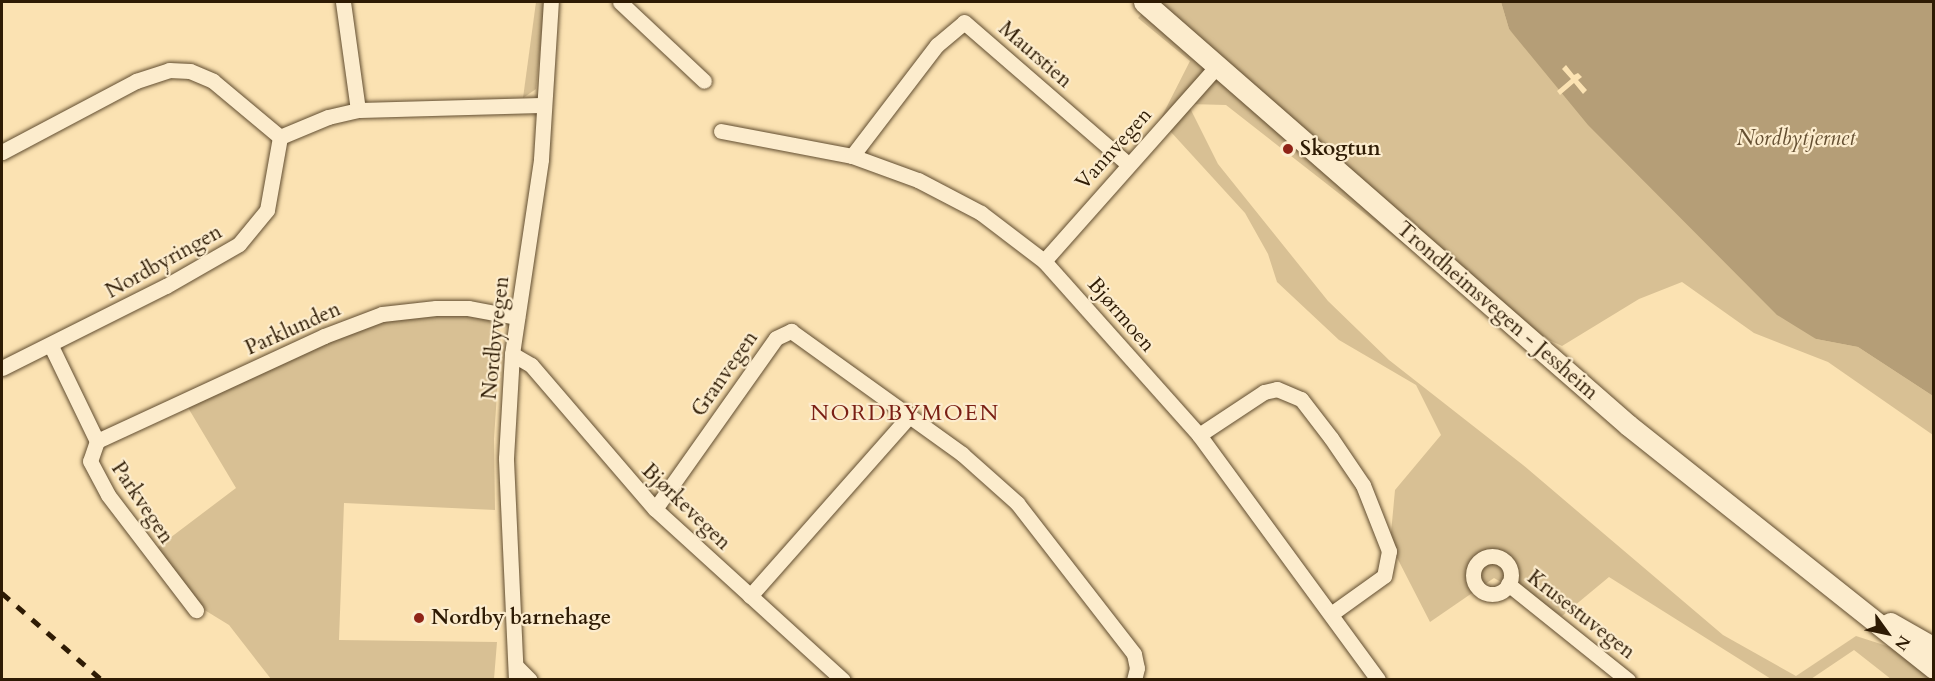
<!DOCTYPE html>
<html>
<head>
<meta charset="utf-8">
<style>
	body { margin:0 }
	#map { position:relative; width:1935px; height:681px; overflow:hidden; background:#fbe2b2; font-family:Cardo,serif }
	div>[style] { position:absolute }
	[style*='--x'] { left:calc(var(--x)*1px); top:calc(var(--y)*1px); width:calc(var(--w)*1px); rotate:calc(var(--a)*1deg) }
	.green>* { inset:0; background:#d8c094 }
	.water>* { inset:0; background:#b59e77 }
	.pier>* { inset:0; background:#fbe2b2 }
	.roads { filter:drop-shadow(0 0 2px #614d30) drop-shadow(0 0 2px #614d30) }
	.minor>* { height:15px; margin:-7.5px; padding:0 7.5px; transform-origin:7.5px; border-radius:7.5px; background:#fceccd }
	.minor>.ring { margin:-7.5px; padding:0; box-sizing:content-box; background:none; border:15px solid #fceccd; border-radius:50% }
	.secondary>* { height:21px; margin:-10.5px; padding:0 10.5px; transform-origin:10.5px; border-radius:10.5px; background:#fceccd }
	.rail>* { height:4.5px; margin-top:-2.25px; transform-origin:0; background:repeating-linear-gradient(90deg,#2e1b04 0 10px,transparent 0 20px) }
	.dots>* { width:16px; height:16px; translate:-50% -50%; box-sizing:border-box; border:3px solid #fceccd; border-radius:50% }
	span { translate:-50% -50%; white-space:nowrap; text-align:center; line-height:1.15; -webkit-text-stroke:4.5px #fceccd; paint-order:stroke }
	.street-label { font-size:21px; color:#2e1b04 }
	.poi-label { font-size:21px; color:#2e1b04; font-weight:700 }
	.left { translate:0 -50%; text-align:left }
	.water-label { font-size:22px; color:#644f32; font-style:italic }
	.neighbourhood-label { font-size:22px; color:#7a1f14; letter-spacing:1.5px }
	.frame { position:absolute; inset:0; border:3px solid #2e1b04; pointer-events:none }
	.north { position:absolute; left:1857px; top:603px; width:60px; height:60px; -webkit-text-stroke:4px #fceccd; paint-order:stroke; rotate:123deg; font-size:16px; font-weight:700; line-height:24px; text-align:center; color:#2e1b04 }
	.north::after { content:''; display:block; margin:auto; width:21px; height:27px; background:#2e1b04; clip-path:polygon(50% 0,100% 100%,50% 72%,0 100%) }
</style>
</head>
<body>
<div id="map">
	<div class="green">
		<div style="clip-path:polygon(536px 2px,545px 2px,536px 89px,523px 98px)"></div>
		<div style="clip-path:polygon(1153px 2px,1501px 2px,1509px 29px,1816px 339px,1858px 347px,1933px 396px,1933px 435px,1828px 362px,1754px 333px,1682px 282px,1639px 299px,1562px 346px,1493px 314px,1226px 105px,1188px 104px,1218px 164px,1328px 301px,1389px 360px,1523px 465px,1723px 635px,1796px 676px,1856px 636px,1921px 657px,1933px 667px,1933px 679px,1891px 679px,1854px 650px,1811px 679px,1771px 679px,1609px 577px,1562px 616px,1494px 578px,1430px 622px,1390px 544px,1395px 490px,1441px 435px,1416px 385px,1339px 340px,1277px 282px,1268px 254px,1245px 213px,1160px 120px,1190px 61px,1138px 18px)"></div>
		<div style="clip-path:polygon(447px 311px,486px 318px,501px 332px,494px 439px,495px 510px,344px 503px,339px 640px,497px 642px,494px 679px,271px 679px,229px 625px,198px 606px,154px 550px,236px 488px,187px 406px,261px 370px,371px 324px)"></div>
	</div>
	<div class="water">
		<div style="clip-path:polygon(1501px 2px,1933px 2px,1933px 396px,1858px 347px,1816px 339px,1777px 315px,1588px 125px,1509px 29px)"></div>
	</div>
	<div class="pier">
		<div style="clip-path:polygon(1566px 65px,1574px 75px,1578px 73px,1582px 77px,1578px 80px,1587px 90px,1583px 94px,1574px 83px,1560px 95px,1557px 91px,1571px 79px,1562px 69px)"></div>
	</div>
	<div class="roads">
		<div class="minor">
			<div style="--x:343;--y:2;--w:109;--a:82.1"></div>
			<div style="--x:620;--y:2;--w:115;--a:43.2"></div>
			<div style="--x:721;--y:131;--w:133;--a:10.8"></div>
			<div style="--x:852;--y:156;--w:70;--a:20"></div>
			<div style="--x:918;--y:180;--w:71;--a:27.6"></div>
			<div style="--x:981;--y:213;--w:79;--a:37.3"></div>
			<div style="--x:1044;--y:261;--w:233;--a:48.3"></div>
			<div style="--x:1199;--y:435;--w:303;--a:53.8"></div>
			<div style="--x:280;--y:137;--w:52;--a:-22.6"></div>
			<div style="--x:328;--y:117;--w:31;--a:-13"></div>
			<div style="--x:358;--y:110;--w:184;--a:-1.6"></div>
			<div style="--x:2;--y:152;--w:152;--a:-27.9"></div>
			<div style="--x:136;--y:81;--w:35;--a:-18"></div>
			<div style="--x:169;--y:70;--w:21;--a:3"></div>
			<div style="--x:190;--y:71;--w:25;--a:23"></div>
			<div style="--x:213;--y:81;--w:87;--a:39.9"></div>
			<div style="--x:852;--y:156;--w:140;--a:-52.6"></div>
			<div style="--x:937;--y:45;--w:35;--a:-40"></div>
			<div style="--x:964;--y:22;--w:217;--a:40.9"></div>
			<div style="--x:1044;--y:261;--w:259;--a:-48.4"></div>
			<div style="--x:51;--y:346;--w:106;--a:64.2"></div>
			<div style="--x:512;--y:354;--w:22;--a:30"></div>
			<div style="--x:531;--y:365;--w:190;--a:49.3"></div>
			<div style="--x:655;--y:509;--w:254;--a:42.3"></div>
			<div style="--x:2;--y:368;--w:183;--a:-26.6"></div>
			<div style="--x:166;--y:286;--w:84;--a:-29.9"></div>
			<div style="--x:239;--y:244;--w:44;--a:-50.5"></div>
			<div style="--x:267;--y:210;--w:74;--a:-79.9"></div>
			<div style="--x:1199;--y:435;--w:78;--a:-33.5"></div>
			<div style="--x:1264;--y:392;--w:13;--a:-13"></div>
			<div style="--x:1277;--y:389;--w:26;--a:23"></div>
			<div style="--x:1301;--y:399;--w:49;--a:52.4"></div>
			<div style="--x:1331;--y:438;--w:57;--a:55.8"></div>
			<div style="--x:1363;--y:485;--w:71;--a:68.5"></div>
			<div style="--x:1389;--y:551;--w:25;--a:101"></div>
			<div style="--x:1384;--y:576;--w:65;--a:144.4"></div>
			<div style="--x:97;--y:441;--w:250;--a:-24.8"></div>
			<div style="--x:324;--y:336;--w:62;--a:-20.8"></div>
			<div style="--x:382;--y:314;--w:54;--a:-6.3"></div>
			<div style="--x:436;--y:308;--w:32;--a:0"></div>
			<div style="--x:468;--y:308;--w:50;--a:10.4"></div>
			<div style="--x:97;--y:441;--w:21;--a:109"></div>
			<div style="--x:90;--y:461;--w:38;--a:62"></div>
			<div style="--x:108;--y:495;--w:145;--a:52.6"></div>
			<div style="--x:655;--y:509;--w:209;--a:-54.7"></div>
			<div style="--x:776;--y:338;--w:17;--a:-25"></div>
			<div style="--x:791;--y:331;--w:211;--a:35.7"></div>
			<div style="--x:962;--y:454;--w:74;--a:41.7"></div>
			<div style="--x:1017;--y:503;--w:191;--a:52.2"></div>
			<div style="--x:1134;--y:654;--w:14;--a:78"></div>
			<div style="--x:1137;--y:668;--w:12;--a:104"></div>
			<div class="ring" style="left:1473px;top:556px;width:23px;height:23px"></div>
			<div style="--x:1508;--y:584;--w:154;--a:38.7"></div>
			<div style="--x:750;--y:596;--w:240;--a:-48.5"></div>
			<div style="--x:517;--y:667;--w:18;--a:45"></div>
			<div style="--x:516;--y:680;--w:222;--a:-92.6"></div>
			<div style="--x:506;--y:458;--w:104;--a:-86.7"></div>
			<div style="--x:512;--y:354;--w:197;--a:-81.5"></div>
			<div style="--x:541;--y:159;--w:157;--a:-86.4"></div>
		</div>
		<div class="secondary">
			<div style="--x:1144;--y:2;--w:643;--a:41.15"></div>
			<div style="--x:1628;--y:425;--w:391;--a:38.5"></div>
			<div style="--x:1890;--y:623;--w:51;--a:29.6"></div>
		</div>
	</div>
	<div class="rail">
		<div style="--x:2;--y:593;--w:133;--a:41"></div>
	</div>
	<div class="dots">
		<div style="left:1288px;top:149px;background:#8f2418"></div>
		<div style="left:419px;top:618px;background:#8f2418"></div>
	</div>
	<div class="street-label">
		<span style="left:1035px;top:55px;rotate:41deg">Maurstien</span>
		<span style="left:1114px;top:149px;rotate:-48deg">Vannvegen</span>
		<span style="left:164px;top:262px;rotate:-29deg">Nordbyringen</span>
		<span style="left:1497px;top:311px;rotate:41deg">Trondheimsvegen - Jessheim</span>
		<span style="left:1121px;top:315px;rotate:49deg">Bjørmoen</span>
		<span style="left:293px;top:329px;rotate:-24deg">Parklunden</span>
		<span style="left:496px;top:338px;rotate:-84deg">Nordbyvegen</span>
		<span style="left:725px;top:374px;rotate:-55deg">Granvegen</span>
		<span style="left:142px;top:503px;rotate:56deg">Parkvegen</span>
		<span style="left:686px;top:507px;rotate:44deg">Bjørkevegen</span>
		<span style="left:1581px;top:615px;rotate:38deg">Krusestuvegen</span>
	</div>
	<div class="poi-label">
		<span class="left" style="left:1300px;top:149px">Skogtun</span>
		<span class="left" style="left:431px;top:618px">Nordby barnehage</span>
	</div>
	<div class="water-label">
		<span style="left:1796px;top:139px">Nordbytjernet</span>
	</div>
	<div class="neighbourhood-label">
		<span style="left:905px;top:414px">NORDBYMOEN</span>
	</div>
	<div class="frame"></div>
	<div class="north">N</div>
</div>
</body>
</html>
